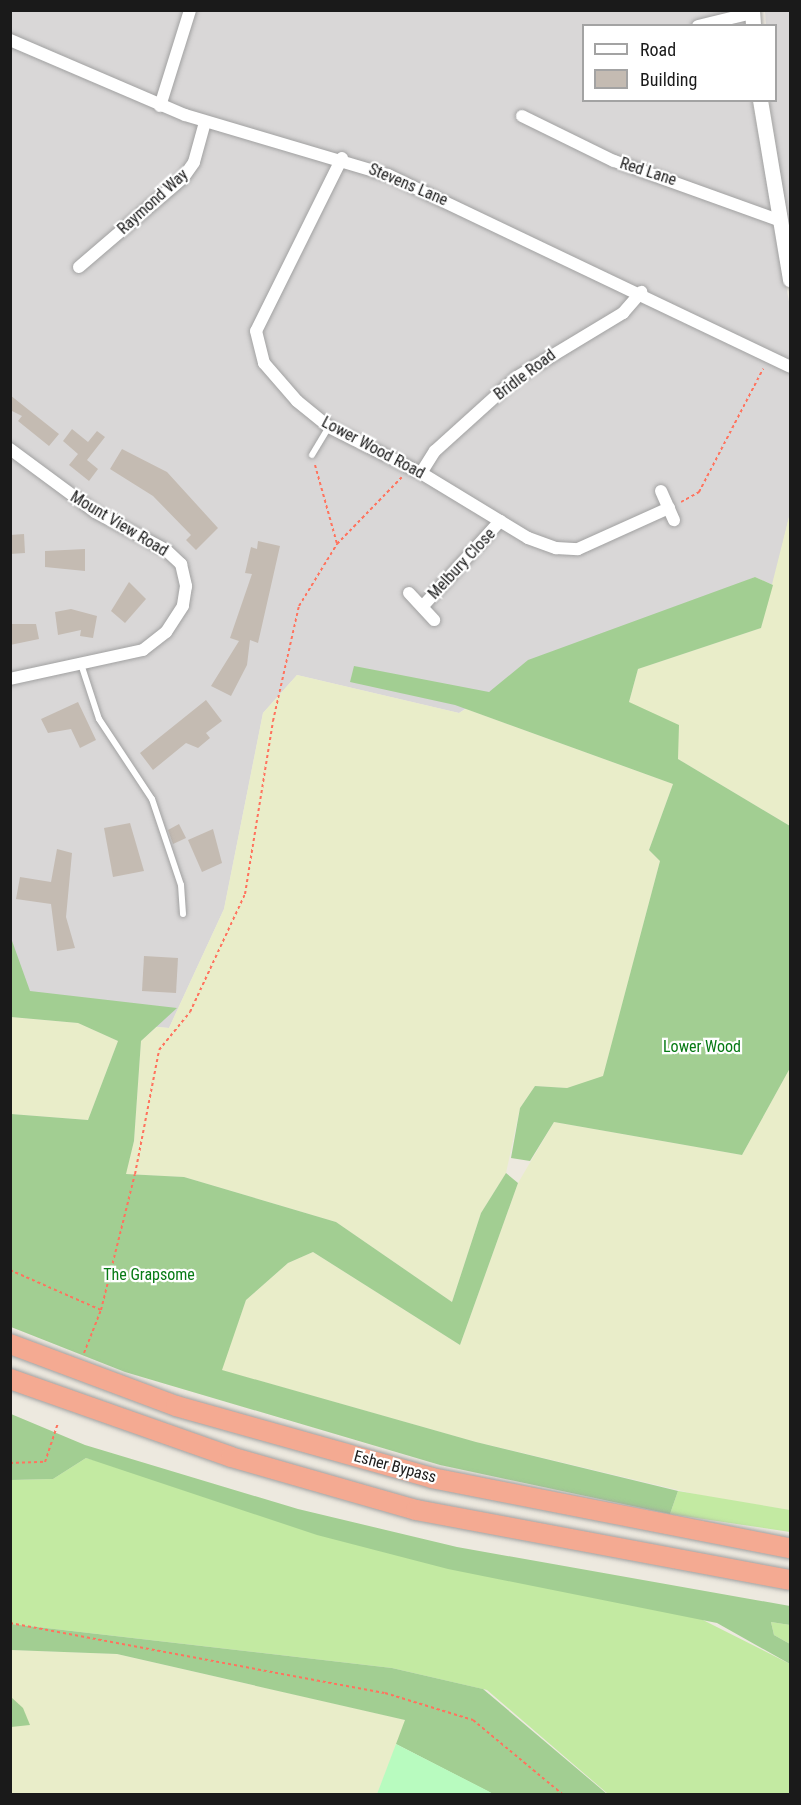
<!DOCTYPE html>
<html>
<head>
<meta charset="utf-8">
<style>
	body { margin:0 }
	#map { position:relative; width:801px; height:1805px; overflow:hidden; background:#ede9df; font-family:"Roboto Condensed",sans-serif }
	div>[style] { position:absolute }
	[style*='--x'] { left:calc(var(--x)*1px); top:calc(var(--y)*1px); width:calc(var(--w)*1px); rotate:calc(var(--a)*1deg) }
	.residential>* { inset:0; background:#d9d7d7 }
	.farmland>* { inset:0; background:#e9edc9 }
	.grass>* { inset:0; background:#c3eaa2 }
	.forest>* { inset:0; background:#a2ce92 }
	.park>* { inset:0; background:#b8fbbf }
	.building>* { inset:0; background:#c4bbb2 }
	.path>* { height:2px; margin-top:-1px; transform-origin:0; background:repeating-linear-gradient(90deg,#ff735e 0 3px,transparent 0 6px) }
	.roads { filter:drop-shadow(0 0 2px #a1a1a1) drop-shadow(0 0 2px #a1a1a1) }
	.service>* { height:6px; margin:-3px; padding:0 3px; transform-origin:3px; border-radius:3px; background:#fff }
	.minor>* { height:12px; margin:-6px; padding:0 6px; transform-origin:6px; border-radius:6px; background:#fff }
	.tertiary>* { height:15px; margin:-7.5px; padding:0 7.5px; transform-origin:7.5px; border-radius:7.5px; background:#fff }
	.trunk>* { height:20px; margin:-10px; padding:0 10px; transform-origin:10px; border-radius:10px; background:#f4aa92 }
	span { translate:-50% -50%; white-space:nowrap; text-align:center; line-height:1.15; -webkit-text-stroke:4.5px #fff; paint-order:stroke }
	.street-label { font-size:16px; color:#1a1a1a }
	.park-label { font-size:16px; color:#077a14 }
	.frame { position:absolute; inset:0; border:12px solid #1a1a1a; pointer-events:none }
	.legend { position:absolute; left:582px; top:24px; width:195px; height:78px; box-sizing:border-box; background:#fff; border:2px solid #a3a3a3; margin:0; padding:8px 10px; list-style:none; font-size:18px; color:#1a1a1a }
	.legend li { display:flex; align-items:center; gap:12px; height:30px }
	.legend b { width:30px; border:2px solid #a3a3a3 }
</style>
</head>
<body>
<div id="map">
	<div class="residential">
		<div style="clip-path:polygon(10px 11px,744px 11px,745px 25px,584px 26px,584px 100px,752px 101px,790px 307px,790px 513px,773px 585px,755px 577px,489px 692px,459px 713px,297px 675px,263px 713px,224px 909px,169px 1028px,11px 1013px)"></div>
		<div style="clip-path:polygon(765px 11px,790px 11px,790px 238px,770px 107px,770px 101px,776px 100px,776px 26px,766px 25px)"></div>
	</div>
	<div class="farmland">
		<div style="clip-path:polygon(790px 513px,790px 826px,678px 759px,629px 702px,638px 669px,761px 628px)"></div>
		<div style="clip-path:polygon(297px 675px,459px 713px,466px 709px,673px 784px,649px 850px,660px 861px,603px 1077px,567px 1088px,535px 1086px,520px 1108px,506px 1173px,481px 1213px,452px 1302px,336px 1222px,184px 1177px,125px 1174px,134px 1141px,141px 1041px,157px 1027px,169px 1028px,224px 909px,263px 713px)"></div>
		<div style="clip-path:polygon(10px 1017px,78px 1023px,118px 1041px,88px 1120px,11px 1114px)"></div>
		<div style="clip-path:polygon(790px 1068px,790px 1510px,699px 1495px,476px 1442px,221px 1370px,246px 1300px,288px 1263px,313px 1252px,460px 1345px,518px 1183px,554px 1122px,742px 1155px)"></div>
		<div style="clip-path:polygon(11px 1650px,117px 1654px,406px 1720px,377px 1794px,11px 1794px)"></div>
	</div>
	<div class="grass">
		<div style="clip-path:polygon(86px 1458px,701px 1619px,790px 1664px,790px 1794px,608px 1794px,487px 1690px,392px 1668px,11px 1624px,10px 1480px,53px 1479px)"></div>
		<div style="clip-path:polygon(678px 1491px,790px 1510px,790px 1532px,670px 1514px)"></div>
		<div style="clip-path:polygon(771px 1622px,790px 1625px,790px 1644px,774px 1635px)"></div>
	</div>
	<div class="forest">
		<div style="clip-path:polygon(755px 577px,773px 585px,761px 628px,638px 669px,629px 702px,679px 725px,678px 759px,790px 826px,790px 1068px,742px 1155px,554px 1122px,530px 1161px,511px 1158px,520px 1108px,535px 1086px,567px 1088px,603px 1076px,660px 861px,649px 850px,673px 784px,455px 705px,350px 682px,354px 666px,489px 692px,528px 660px)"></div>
		<div style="clip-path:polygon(11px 938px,30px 991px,177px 1008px,141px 1041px,134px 1141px,126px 1174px,184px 1177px,336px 1222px,452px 1302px,481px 1213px,506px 1173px,518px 1183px,460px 1345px,313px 1252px,288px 1263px,246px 1300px,222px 1370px,476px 1442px,678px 1491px,670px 1514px,440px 1465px,125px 1372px,11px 1327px,11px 1114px,88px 1120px,118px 1041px,78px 1023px,11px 1017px)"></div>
		<div style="clip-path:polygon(11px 1414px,85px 1445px,298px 1509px,457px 1547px,790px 1606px,790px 1625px,771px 1622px,774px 1635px,790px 1644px,790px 1664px,717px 1623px,448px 1569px,317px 1535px,86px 1458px,53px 1479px,11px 1480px)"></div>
		<div style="clip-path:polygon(11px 1624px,392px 1668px,483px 1689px,607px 1794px,493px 1794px,396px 1744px,405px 1720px,117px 1654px,11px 1650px)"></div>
		<div style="clip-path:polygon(11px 1697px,23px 1708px,30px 1725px,11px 1727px)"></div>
	</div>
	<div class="park">
		<div style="clip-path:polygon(396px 1744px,488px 1791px,493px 1794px,377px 1794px)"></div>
	</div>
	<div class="building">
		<div style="clip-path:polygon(10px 395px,59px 434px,49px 446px,18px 421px,22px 416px,10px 410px)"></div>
		<div style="clip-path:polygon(72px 429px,88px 442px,97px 431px,105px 437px,87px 460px,98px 469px,89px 481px,69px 465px,78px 454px,63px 441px)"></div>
		<div style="clip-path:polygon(122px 449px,167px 472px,218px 528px,196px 550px,186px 540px,191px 535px,153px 496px,110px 469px)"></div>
		<div style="clip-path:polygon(24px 534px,25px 553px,10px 554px,10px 535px)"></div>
		<div style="clip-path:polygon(258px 541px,280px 546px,258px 643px,250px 640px,247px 665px,231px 696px,211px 686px,239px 641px,230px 638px,252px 574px,245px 573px,251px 547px,257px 549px)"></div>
		<div style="clip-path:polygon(85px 549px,85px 571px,45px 567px,45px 551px)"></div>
		<div style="clip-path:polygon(129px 582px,146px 599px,125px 623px,111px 611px)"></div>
		<div style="clip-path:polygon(71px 609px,97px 616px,93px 638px,80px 636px,81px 630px,58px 635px,55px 612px)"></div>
		<div style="clip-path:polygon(10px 624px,36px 624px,39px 639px,10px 645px)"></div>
		<div style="clip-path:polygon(206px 700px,222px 721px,206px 733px,210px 738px,198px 748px,186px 743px,153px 770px,140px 753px)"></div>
		<div style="clip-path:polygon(78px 702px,96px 740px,80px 748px,71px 729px,48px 733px,41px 719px)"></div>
		<div style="clip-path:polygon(130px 823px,144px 871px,113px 877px,104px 828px)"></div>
		<div style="clip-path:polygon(179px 824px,186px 838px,173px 844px,168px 830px)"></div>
		<div style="clip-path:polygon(213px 829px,222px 863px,202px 872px,188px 840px)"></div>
		<div style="clip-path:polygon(57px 849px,72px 853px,66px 917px,75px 948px,57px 951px,51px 904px,16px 899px,20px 877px,51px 882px)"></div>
		<div style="clip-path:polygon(144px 956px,178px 958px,176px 993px,142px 991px)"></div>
	</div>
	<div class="path">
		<div style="--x:315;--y:465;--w:82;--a:74.4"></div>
		<div style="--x:681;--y:502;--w:21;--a:-29"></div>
		<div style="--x:699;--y:492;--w:139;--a:-62.5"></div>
		<div style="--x:10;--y:1270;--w:99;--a:23.7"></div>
		<div style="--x:84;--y:1353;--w:46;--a:-68.4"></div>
		<div style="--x:101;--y:1310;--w:140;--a:-76"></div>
		<div style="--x:135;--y:1174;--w:126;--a:-79"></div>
		<div style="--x:159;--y:1050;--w:49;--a:-50.8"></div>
		<div style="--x:190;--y:1012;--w:130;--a:-65"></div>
		<div style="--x:245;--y:894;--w:175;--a:-80.8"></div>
		<div style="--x:273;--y:721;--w:118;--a:-77.3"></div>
		<div style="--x:299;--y:606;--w:73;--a:-58.5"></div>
		<div style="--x:337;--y:544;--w:93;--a:-45.9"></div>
		<div style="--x:10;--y:1463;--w:35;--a:-2"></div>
		<div style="--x:45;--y:1462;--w:41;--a:-71.6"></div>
		<div style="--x:10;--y:1623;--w:381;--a:10.6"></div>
		<div style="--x:385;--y:1693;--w:92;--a:17.1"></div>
		<div style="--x:473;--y:1720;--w:116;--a:39.7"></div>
		<div style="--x:423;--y:1794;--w:42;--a:0"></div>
	</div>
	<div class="roads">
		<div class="service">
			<div style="--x:312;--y:455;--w:33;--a:-59"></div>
			<div style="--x:81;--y:664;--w:58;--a:71.9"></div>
			<div style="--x:99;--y:719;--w:96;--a:56.5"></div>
			<div style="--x:152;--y:799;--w:91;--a:71.4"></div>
			<div style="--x:181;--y:885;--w:29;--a:86"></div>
		</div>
		<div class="minor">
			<div style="--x:698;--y:26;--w:56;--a:-13.5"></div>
			<div style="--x:10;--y:40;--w:190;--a:23.2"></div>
			<div style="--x:185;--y:115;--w:212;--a:16.5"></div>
			<div style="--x:388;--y:175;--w:445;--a:25.5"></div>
			<div style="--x:160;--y:106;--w:101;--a:-72.6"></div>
			<div style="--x:522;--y:116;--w:102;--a:26.1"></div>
			<div style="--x:614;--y:161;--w:174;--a:19.8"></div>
			<div style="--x:342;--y:158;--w:193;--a:116.4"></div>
			<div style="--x:256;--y:331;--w:33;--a:76"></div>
			<div style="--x:264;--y:363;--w:50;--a:49"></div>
			<div style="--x:297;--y:401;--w:41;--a:39.1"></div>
			<div style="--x:329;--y:427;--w:103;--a:26.6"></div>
			<div style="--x:421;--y:473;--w:125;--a:31.3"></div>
			<div style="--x:528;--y:538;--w:30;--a:20"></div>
			<div style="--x:556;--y:548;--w:22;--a:3"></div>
			<div style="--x:578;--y:549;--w:100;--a:-24.3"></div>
			<div style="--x:79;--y:267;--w:137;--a:-40.6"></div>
			<div style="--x:183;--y:178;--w:19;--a:-55"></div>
			<div style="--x:194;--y:162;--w:41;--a:-74.6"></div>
			<div style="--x:10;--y:449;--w:106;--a:36.5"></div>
			<div style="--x:95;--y:512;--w:81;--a:28.2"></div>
			<div style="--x:166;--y:550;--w:21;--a:43"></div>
			<div style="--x:181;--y:564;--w:23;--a:77"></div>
			<div style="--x:186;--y:586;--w:20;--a:99"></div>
			<div style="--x:183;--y:606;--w:31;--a:123"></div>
			<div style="--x:166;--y:632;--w:29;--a:142"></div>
			<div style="--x:143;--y:650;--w:136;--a:167.7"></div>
			<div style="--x:421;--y:473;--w:26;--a:-58"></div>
			<div style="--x:435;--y:451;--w:110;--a:-42.1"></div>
			<div style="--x:517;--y:377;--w:124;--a:-31.1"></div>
			<div style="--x:623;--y:313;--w:28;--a:-49"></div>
			<div style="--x:661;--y:491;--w:32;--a:66"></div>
			<div style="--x:409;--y:593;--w:37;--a:47"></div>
			<div style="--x:423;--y:606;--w:115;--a:-47.8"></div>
		</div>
		<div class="tertiary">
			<div style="--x:752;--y:10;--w:16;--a:86"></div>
			<div style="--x:760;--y:100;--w:182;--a:80.5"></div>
		</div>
		<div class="trunk">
			<div style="--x:10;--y:1344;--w:177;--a:20.5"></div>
			<div style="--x:176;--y:1406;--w:266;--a:15.7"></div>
			<div style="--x:432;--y:1478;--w:365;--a:11.1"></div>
			<div style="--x:10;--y:1379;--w:234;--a:19.4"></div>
			<div style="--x:231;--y:1457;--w:192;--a:16"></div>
			<div style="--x:416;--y:1510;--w:380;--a:10.6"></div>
		</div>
	</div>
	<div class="street-label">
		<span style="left:648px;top:172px;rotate:18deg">Red Lane</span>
		<span style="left:408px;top:185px;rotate:23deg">Stevens Lane</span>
		<span style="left:153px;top:202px;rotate:-42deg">Raymond Way</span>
		<span style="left:525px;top:375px;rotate:-37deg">Bridle Road</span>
		<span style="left:373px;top:448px;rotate:28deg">Lower Wood Road</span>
		<span style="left:119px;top:524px;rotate:31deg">Mount View Road</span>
		<span style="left:462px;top:564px;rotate:-47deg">Melbury Close</span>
		<span style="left:395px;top:1467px;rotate:15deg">Esher Bypass</span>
	</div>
	<div class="park-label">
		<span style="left:702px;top:1047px">Lower Wood</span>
		<span style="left:149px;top:1275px">The Grapsome</span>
	</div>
	<div class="frame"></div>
	<ul class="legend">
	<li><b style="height:8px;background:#fff"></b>Road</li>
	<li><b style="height:16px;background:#c4bbb2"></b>Building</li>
	</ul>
</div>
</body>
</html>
